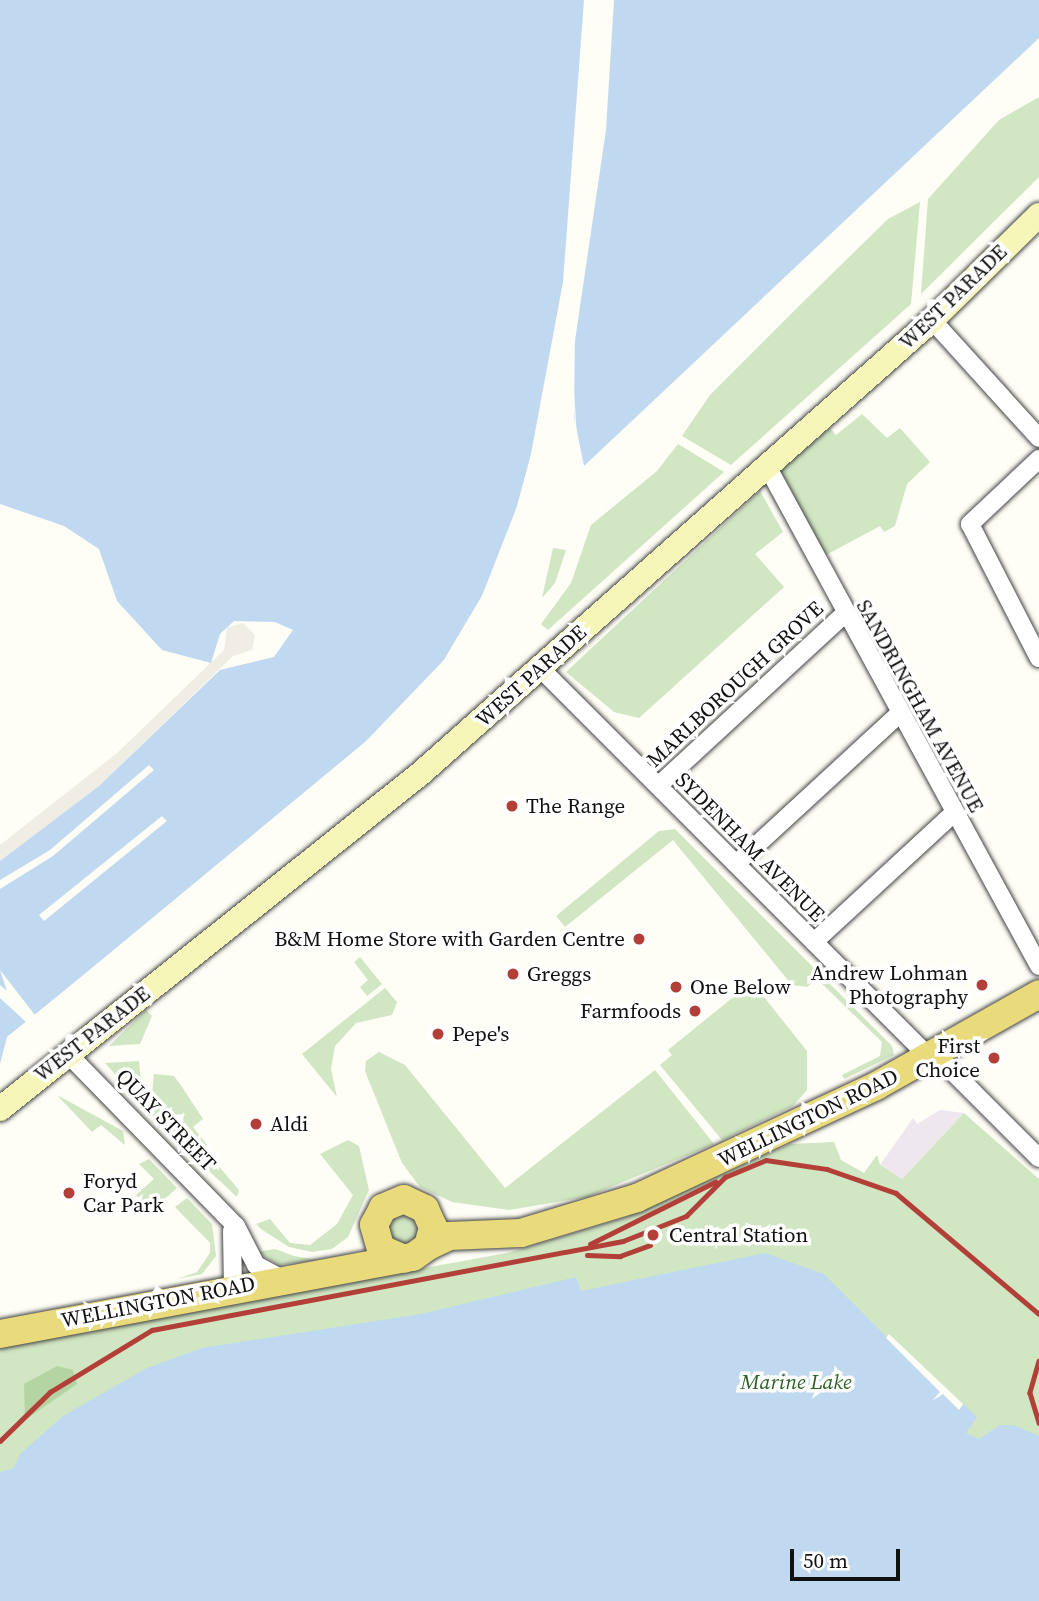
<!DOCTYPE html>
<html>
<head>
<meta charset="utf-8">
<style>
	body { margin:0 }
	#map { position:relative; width:1039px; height:1601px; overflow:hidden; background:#fefdf6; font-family:"Source Serif 4",serif }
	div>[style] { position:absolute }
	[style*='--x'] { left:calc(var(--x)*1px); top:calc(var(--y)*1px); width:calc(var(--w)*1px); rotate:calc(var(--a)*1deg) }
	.industrial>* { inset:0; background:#eee7ee }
	.green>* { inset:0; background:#d1e6c2 }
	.forest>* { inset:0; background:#b4d5a3 }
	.plaza>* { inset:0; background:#efede4 }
	.water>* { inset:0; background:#c0d9f0 }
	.pier>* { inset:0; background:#fefdf6 }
	.roads { filter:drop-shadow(0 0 2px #444) drop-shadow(0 0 2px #444) }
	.minor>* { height:18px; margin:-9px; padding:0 9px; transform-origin:9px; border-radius:9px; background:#fff }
	.secondary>* { height:24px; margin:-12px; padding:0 12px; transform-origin:12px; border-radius:12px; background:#f6f6b9 }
	.primary>* { height:28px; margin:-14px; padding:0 14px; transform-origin:14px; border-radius:14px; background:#e9da7b }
	.tram>* { height:2px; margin:-1px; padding:0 1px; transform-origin:1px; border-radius:1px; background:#b23f38 }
	.rail>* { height:4.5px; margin:-2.25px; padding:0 2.25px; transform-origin:2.25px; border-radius:2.25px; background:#b23f38 }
	.dots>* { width:19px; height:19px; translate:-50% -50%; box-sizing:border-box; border:4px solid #fff; border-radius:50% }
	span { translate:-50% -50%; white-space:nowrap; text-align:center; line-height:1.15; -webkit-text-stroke:7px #fff; paint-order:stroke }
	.street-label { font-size:21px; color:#111 }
	.poi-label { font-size:21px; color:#111 }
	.left { translate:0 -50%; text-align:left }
	.right { translate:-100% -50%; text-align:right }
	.park-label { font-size:21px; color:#2d6227; font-style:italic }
	.scale { position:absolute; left:790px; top:1549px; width:110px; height:32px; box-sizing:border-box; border:4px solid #111; border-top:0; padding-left:9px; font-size:21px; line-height:24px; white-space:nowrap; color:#111; -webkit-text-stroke:5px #fff; paint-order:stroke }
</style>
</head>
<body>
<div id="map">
	<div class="industrial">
		<div style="clip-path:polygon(940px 1110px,964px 1113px,901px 1180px,880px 1165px,913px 1118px,917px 1124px)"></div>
	</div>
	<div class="green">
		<div style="clip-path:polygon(1039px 97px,1039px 177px,921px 294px,928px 199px,999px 120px)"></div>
		<div style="clip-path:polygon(920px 202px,911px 304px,731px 465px,682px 436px,710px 395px,799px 306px,888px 219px)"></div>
		<div style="clip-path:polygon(862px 414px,887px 438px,900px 428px,930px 462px,907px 484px,895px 526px,884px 532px,880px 526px,826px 555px,780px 470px,830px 428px,836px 435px)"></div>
		<div style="clip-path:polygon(678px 444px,724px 472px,548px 630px,541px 624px,571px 583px,591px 525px,657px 471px)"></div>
		<div style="clip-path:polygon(760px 491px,783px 532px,755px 554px,784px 587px,639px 718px,614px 712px,566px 672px)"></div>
		<div style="clip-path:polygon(553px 548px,566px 550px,555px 583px,542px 598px)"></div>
		<div style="clip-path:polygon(675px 829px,892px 1046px,894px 1055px,844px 1079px,842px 1075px,880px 1056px,882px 1042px,817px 979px,807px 987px,792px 985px,673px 840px,565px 927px,556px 916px,659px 831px)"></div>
		<div style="clip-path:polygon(360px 957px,382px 984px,367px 996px,360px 987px,368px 980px,354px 962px)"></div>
		<div style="clip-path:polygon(752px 982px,807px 1051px,807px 1090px,793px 1106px,722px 1140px,660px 1065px,672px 1055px,668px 1050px)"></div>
		<div style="clip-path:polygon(385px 988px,397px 1002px,392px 1015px,356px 1023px,335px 1046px,331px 1069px,337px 1097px,302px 1054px)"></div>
		<div style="clip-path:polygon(146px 1010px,152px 1016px,140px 1044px,109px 1046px)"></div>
		<div style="clip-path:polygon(379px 1052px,405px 1065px,505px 1188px,655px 1070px,714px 1144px,587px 1197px,509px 1210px,452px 1202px,420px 1187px,402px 1163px,365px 1071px,366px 1061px)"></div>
		<div style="clip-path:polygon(139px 1061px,142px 1096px,138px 1099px,105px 1063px)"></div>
		<div style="clip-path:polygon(154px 1074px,174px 1076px,182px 1087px,203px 1119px,193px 1127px,208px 1146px,204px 1149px,239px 1190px,237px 1197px,180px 1144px,193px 1132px,185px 1123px,171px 1135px,150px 1113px)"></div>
		<div style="clip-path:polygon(57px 1095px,123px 1131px,125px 1145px,101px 1125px,92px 1132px)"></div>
		<div style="clip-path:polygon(964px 1113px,1039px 1179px,1039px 1601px,0 1601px,0 1345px,507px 1253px,624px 1218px,790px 1144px,834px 1142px,841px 1160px,864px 1173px,877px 1155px,880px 1165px,902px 1179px)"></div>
		<div style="clip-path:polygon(348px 1140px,359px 1146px,369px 1190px,348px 1237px,332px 1249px,312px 1252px,289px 1247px,261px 1229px,256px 1224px,270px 1219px,290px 1243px,310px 1245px,337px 1224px,353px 1195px,320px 1154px)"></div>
		<div style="clip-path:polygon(149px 1159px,177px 1188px,157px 1206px,146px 1206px,136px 1195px,154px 1179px,139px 1164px)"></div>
		<div style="clip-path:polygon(187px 1198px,212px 1224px,216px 1256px,202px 1274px,177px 1279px,197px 1272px,210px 1253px,210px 1243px,175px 1207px)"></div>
		<div style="clip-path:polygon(401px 1211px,421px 1223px,413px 1245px,391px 1243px,387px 1221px)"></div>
		<div style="clip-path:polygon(275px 1249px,294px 1256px,318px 1260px,279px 1265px,257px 1252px)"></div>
	</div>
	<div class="forest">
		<div style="clip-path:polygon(57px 1366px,73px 1370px,77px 1384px,25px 1420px,24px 1384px)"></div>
	</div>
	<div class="plaza">
		<div style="clip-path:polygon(243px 623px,255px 635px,252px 650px,233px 656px,99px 786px,0 861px,0 845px,116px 754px,224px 650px,227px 628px)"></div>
	</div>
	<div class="water">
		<div style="clip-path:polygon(0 0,1039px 0,1039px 38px,584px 466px,574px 417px,575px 331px,566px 325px,511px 528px,482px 596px,444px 660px,343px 765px,7px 1037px,0 1064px,0 861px,99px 786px,220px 670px,274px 657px,293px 630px,275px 622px,234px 621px,220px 634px,211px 663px,162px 650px,117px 601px,99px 549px,64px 526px,0 504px)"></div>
		<div style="clip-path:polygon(765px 1253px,824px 1274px,958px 1409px,963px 1404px,977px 1417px,966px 1433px,979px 1439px,1000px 1425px,1014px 1425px,1039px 1436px,1039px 1601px,0 1601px,0 1472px,14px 1468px,20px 1454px,63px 1416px,147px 1368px,202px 1348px,421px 1314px,576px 1277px,581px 1291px)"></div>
	</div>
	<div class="pier">
		<div style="clip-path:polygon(584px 0,614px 0,606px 130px,572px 361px,579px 467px,567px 331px,514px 529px,485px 598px,446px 663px,391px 726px,345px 768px,10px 1039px,5px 1059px,7px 1037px,26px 1022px,0 998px,0 985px,7px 991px,0 970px,35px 1015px,388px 723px,444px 660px,482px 596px,525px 486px,563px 282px)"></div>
		<div style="clip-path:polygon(149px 765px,154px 770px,53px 856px,0 889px,0 880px,50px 850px)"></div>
		<div style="clip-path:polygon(162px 816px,167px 821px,44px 921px,39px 915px)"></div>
		<div style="clip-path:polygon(889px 1334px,963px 1404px,959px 1410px,943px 1394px,932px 1401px,940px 1392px,886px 1338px)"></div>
	</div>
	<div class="roads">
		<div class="minor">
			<div style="--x:932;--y:320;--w:159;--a:47.8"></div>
			<div style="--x:1039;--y:459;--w:95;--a:136.7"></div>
			<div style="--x:970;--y:524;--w:151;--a:62.8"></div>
			<div style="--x:767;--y:466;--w:569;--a:61.45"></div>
			<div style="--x:540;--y:668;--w:550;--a:45"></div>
			<div style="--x:658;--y:786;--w:252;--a:-42.7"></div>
			<div style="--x:736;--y:864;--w:222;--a:-42.6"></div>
			<div style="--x:814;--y:942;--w:190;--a:-42.7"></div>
			<div style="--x:67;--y:1053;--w:242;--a:45.7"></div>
			<div style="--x:236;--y:1226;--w:44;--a:62.9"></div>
			<div style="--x:256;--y:1265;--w:27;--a:28"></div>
			<div style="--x:935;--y:1054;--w:147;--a:45"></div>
			<div style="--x:232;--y:1231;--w:55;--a:89"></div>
		</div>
		<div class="secondary">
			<div style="--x:0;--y:1109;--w:537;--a:-38.58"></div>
			<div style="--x:420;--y:774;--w:684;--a:-41.56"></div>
			<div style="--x:932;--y:320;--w:150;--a:-44.5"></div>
		</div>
		<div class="primary">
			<div style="--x:428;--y:1246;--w:23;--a:-25"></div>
			<div style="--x:449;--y:1236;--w:72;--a:-2.4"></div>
			<div style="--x:521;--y:1233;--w:121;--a:-16.8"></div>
			<div style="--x:637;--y:1198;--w:264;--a:-25.1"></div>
			<div style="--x:876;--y:1086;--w:187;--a:-29.4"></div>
			<div style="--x:0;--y:1334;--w:420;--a:-10.6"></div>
			<div style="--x:413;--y:1257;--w:19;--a:-36"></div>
			<div style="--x:428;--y:1246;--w:20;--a:-75"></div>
			<div style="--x:433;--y:1227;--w:20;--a:-114"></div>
			<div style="--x:425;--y:1209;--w:23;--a:-155"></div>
			<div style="--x:404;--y:1199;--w:23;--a:157"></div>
			<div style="--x:383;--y:1208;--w:19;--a:118"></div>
			<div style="--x:374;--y:1225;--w:25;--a:74"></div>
			<div style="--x:381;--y:1249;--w:25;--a:23"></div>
		</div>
	</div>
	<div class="tram">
		<div style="--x:1039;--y:1361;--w:33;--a:106"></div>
		<div style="--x:1030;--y:1393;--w:31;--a:73"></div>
		<div style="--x:0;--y:1441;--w:70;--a:-44.4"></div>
		<div style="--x:50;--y:1392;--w:119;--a:-31.3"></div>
		<div style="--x:152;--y:1330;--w:479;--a:-10.7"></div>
		<div style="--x:623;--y:1241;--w:68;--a:-21.6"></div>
		<div style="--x:686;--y:1216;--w:55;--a:-45"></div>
		<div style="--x:725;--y:1177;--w:44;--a:-22.5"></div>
		<div style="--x:766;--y:1160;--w:62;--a:8.4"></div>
		<div style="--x:827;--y:1169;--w:73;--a:19.2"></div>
		<div style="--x:896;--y:1193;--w:187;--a:40.2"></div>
	</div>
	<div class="rail">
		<div style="--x:590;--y:1244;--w:140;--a:-26.4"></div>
		<div style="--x:587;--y:1255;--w:33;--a:2"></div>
		<div style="--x:620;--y:1256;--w:32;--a:-20"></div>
		<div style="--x:1039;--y:1361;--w:33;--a:106"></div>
		<div style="--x:1030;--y:1393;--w:31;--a:73"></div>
		<div style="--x:0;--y:1441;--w:70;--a:-44.4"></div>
		<div style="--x:50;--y:1392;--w:119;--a:-31.3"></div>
		<div style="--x:152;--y:1330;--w:479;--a:-10.7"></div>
		<div style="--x:623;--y:1241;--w:68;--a:-21.6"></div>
		<div style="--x:686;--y:1216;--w:55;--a:-45"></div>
		<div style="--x:725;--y:1177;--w:44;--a:-22.5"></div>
		<div style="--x:766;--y:1160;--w:62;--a:8.4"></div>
		<div style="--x:827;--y:1169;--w:73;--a:19.2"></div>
		<div style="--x:896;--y:1193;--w:187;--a:40.2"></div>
	</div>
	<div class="dots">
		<div style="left:512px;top:806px;background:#b23f38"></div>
		<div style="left:639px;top:939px;background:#b23f38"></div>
		<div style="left:513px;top:974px;background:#b23f38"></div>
		<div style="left:982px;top:985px;background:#b23f38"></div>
		<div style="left:676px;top:987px;background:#b23f38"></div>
		<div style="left:695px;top:1011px;background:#b23f38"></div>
		<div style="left:438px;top:1034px;background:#b23f38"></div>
		<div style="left:994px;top:1058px;background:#b23f38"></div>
		<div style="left:256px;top:1124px;background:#b23f38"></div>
		<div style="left:69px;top:1193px;background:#b23f38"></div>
		<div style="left:653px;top:1235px;background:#b23f38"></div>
	</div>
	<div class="street-label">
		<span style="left:953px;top:297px;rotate:-44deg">WEST PARADE</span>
		<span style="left:531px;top:676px;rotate:-42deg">WEST PARADE</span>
		<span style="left:735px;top:684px;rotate:-43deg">MARLBOROUGH GROVE</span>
		<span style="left:920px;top:706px;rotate:61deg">SANDRINGHAM AVENUE</span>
		<span style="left:750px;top:847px;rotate:45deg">SYDENHAM AVENUE</span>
		<span style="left:92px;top:1034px;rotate:-38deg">WEST PARADE</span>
		<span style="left:808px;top:1118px;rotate:-26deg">WELLINGTON ROAD</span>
		<span style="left:166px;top:1120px;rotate:46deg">QUAY STREET</span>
		<span style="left:158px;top:1302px;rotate:-11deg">WELLINGTON ROAD</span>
	</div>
	<div class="poi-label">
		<span class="left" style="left:526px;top:806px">The Range</span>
		<span class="right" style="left:625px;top:939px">B&amp;M Home Store with Garden Centre</span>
		<span class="right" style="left:968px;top:985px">Andrew Lohman<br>Photography</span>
		<span class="left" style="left:527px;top:974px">Greggs</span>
		<span class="left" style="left:690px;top:987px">One Below</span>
		<span class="right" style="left:681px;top:1011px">Farmfoods</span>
		<span class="left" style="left:452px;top:1034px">Pepe's</span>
		<span class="right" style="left:980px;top:1058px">First<br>Choice</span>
		<span class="left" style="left:270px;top:1124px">Aldi</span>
		<span class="left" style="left:83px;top:1193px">Foryd<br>Car Park</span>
		<span class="left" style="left:669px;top:1235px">Central Station</span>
	</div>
	<div class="park-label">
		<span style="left:796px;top:1382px">Marine Lake</span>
	</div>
	<div class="scale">50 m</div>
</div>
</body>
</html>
